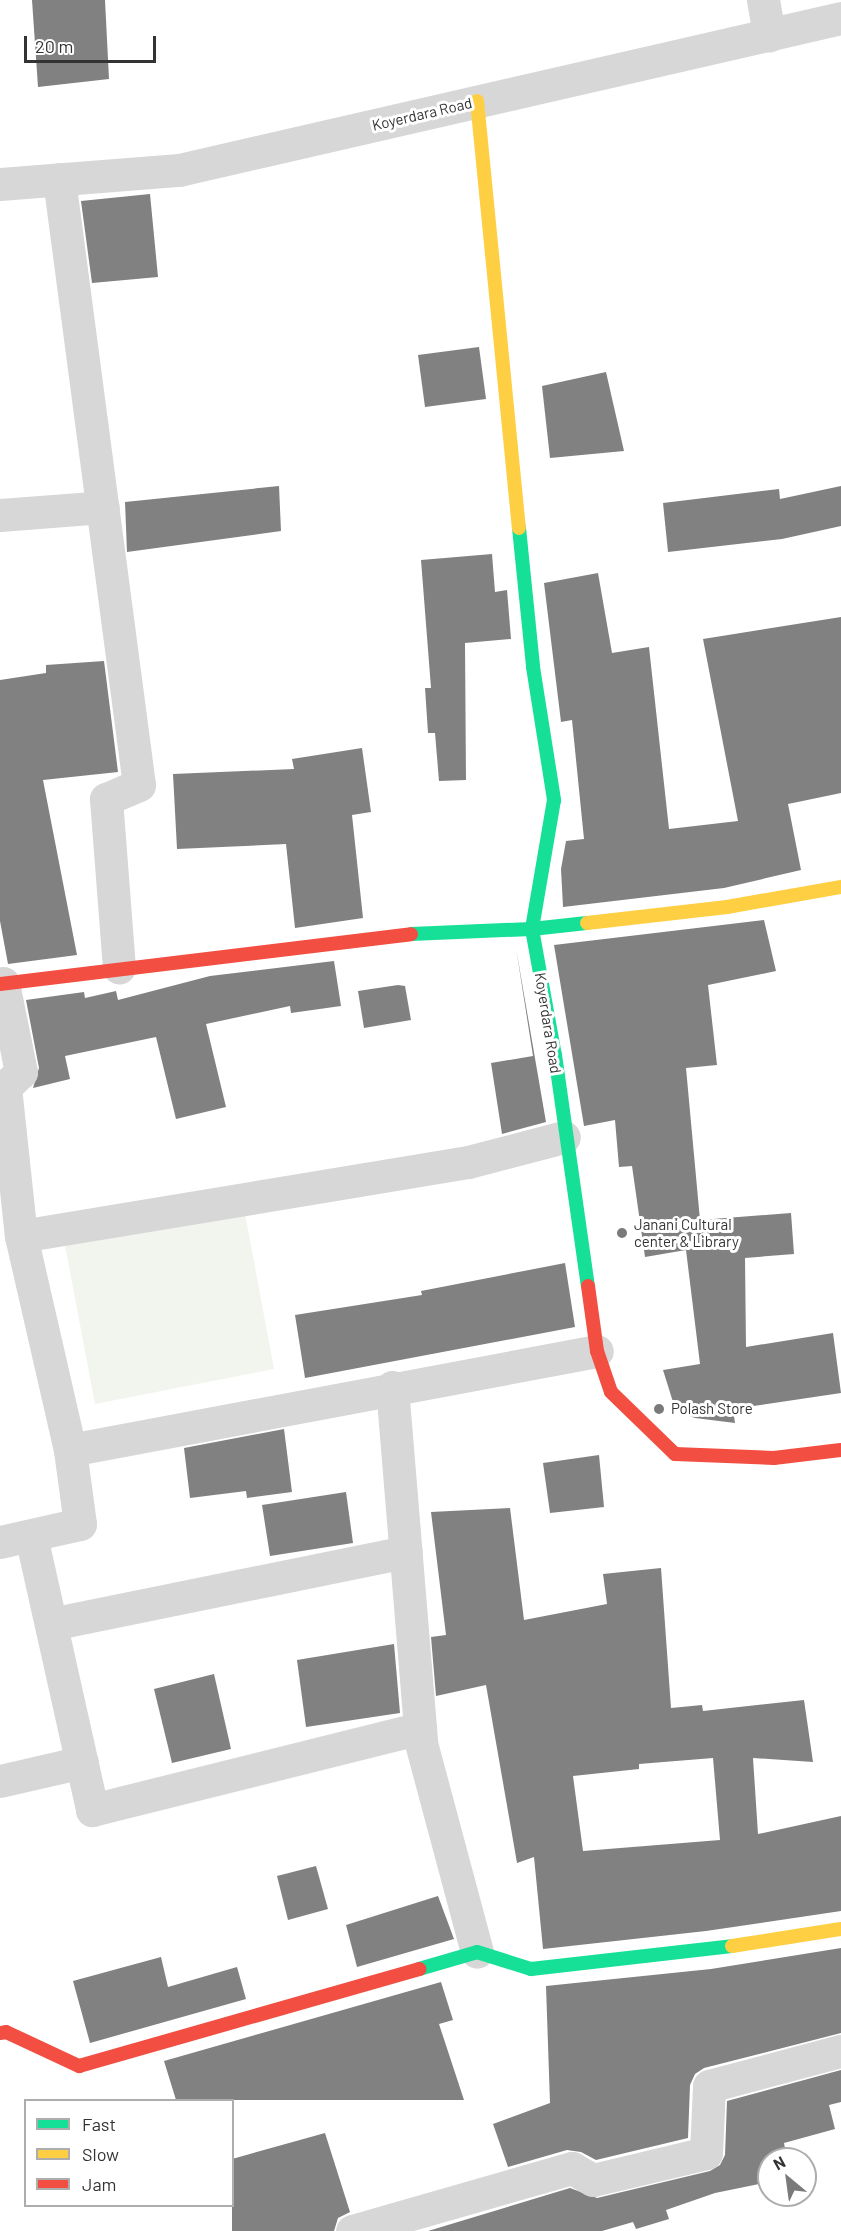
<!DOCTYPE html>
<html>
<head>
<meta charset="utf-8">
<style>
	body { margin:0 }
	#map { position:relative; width:841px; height:2231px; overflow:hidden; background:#fff; font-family:Barlow,sans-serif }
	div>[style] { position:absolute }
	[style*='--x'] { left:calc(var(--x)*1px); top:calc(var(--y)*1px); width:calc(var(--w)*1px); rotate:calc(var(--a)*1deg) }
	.green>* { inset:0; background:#f1f5ed }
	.building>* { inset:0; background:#818181 }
	.street>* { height:33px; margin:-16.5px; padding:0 16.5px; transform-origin:16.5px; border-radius:16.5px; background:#d7d7d7 }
	.fast>* { height:14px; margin:-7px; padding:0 7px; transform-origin:7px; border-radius:7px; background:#16e098 }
	.slow>* { height:14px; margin:-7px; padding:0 7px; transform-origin:7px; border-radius:7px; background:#ffcf43 }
	.jam>* { height:14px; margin:-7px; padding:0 7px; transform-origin:7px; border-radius:7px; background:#f24e42 }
	.dots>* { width:16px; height:16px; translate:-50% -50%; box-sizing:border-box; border:3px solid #fff; border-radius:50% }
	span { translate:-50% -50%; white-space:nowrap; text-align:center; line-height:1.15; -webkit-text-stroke:6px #fff; paint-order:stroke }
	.street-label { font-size:15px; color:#333 }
	.poi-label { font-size:15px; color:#333 }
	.left { translate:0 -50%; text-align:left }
	.legend { position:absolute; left:24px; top:2099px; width:210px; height:108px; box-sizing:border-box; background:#fff; border:2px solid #adadad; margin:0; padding:8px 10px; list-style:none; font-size:18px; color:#333 }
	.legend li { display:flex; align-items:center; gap:12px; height:30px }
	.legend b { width:30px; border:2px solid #adadad }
	.north { position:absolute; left:757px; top:2147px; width:60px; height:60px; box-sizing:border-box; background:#fff; border:2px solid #adadad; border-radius:50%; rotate:331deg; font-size:16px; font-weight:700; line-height:24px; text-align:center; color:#333 }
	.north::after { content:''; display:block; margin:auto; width:21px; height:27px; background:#7a7a7a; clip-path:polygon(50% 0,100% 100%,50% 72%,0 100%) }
	.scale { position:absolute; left:24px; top:36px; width:132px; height:27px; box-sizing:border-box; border:3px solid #333; border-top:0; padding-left:8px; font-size:18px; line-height:21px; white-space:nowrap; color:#333; -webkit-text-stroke:4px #fff; paint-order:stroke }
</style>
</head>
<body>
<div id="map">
	<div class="green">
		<div style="clip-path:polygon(245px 1214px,274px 1369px,95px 1404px,65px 1245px)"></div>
	</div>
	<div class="building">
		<div style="clip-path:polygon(32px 0,105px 0,109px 79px,38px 87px)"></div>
		<div style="clip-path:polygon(150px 194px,158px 277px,92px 283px,81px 201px)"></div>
		<div style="clip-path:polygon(479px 347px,486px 399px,425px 407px,418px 355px)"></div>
		<div style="clip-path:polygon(606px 372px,624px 451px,550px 458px,542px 386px)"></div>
		<div style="clip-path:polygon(279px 486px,281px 531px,127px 552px,125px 502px)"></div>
		<div style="clip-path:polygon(841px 486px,841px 526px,782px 539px,668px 552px,663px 503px,779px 489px,780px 499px)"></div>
		<div style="clip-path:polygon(492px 554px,495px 592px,507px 590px,511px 639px,465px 643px,466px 780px,439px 781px,435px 733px,428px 733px,425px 688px,431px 688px,421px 560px)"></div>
		<div style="clip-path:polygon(598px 573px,612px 653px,649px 647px,669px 829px,738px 821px,703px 639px,841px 617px,841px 793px,788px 804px,801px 870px,724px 888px,563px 907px,561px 869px,566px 841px,584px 839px,572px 720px,561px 722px,544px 583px)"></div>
		<div style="clip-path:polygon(104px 661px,118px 772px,43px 780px,77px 955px,8px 964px,0 921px,0 680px,46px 673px,46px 665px)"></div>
		<div style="clip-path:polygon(362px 748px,371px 812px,352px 815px,363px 918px,295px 928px,286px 844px,177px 849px,173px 774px,294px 769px,292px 759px)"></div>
		<div style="clip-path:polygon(764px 920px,776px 971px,708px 985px,717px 1065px,686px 1068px,700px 1220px,791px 1213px,794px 1254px,745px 1258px,746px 1347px,833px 1333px,841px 1393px,733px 1409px,735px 1423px,695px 1418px,679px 1412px,673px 1402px,663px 1370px,700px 1364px,686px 1250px,645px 1257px,632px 1166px,619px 1167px,615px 1120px,584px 1126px,554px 945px)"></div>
		<div style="clip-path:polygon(516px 948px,546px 1122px,502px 1134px,491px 1063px,533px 1056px)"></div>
		<div style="clip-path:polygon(334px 961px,341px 1006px,291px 1013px,290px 1006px,206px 1024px,226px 1107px,176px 1119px,156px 1037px,65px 1056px,70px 1079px,33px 1088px,39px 1068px,26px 1000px,84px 992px,85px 998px,116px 991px,118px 1000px,210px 976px)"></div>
		<div style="clip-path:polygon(398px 985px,405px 986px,411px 1020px,364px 1028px,358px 991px)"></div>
		<div style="clip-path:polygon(565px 1263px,575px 1327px,305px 1378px,295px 1315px,422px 1295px,421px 1291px)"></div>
		<div style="clip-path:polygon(284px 1429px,292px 1492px,247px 1498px,246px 1491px,190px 1498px,184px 1448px)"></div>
		<div style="clip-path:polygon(599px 1455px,604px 1507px,550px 1513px,543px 1463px)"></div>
		<div style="clip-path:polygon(346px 1492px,353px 1543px,270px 1556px,262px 1505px)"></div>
		<div style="clip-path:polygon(evenodd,510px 1508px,524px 1620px,607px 1604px,603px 1574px,661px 1568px,671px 1708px,702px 1705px,703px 1711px,804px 1700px,813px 1762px,753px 1758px,758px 1834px,841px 1816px,841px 1911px,706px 1931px,543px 1949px,534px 1857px,517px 1863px,486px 1685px,436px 1696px,431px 1637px,446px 1635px,431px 1512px,510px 1508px,713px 1758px,720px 1840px,583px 1851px,573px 1776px,639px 1769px,639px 1764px,713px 1758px)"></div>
		<div style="clip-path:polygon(394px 1644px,400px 1713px,306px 1727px,297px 1660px)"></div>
		<div style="clip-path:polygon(214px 1674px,231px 1749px,172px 1763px,154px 1689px)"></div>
		<div style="clip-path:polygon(316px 1866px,328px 1909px,288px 1920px,277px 1876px)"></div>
		<div style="clip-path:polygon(438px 1896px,454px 1939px,357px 1967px,346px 1925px)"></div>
		<div style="clip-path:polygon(841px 1948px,841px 2033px,704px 2068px,695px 2074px,690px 2085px,688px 2138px,596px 2160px,581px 2152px,567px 2150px,508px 2167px,493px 2124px,550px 2103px,546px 1986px,711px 1969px)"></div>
		<div style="clip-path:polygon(161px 1957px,168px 1987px,237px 1967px,246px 1999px,90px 2043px,73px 1981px)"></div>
		<div style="clip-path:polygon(441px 1982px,453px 2020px,439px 2024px,464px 2100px,176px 2100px,164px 2061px)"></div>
		<div style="clip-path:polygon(841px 2070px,841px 2102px,829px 2105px,835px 2129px,784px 2143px,787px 2159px,769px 2159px,769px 2182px,715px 2193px,666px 2210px,669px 2219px,636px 2229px,633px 2222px,602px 2231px,428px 2231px,570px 2188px,597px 2198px,710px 2171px,720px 2165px,725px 2155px,727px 2101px)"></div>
		<div style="clip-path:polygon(325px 2133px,350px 2212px,338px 2218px,334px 2231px,232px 2231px,232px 2159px)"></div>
	</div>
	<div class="street">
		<div style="--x:763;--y:0;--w:36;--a:80"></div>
		<div style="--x:59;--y:179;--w:611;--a:82.48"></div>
		<div style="--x:139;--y:785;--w:36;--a:157"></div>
		<div style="--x:106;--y:799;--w:169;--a:85.6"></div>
		<div style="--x:0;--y:184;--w:180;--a:-4.5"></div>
		<div style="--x:179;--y:170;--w:679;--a:-12.93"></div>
		<div style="--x:0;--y:515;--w:103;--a:-4.4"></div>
		<div style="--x:3;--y:983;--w:91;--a:78.6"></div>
		<div style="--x:21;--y:1072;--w:22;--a:137"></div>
		<div style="--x:5;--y:1087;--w:150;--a:83.9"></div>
		<div style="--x:392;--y:1387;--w:357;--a:85.3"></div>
		<div style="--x:421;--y:1743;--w:216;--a:75"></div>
		<div style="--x:70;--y:1450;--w:220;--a:-102.9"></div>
		<div style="--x:21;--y:1236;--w:453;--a:-9.4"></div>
		<div style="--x:468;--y:1162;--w:99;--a:-14.6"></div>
		<div style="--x:31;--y:1536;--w:281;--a:77.4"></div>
		<div style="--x:92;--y:1810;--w:338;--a:-14"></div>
		<div style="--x:0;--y:1542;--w:82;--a:-12.7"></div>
		<div style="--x:80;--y:1524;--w:75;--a:-97.7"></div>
		<div style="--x:70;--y:1450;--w:536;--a:-10.64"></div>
		<div style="--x:51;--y:1624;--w:362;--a:-11.5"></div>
		<div style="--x:0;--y:1781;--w:84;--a:-13"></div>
		<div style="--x:352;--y:2231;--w:229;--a:-16"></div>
		<div style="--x:572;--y:2168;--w:24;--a:30"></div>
		<div style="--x:593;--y:2180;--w:116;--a:-13.4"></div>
		<div style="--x:706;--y:2153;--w:67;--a:-87.4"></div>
		<div style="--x:709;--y:2086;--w:137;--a:-14.9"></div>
	</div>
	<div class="fast">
		<div style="--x:519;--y:528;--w:140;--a:84.2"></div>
		<div style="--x:533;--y:667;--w:135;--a:81"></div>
		<div style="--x:554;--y:800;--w:131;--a:99.7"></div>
		<div style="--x:532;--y:929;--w:55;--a:-6.2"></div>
		<div style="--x:411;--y:934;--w:121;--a:-2.4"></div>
		<div style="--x:532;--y:929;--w:128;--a:79.7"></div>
		<div style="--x:555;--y:1055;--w:233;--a:81.9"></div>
		<div style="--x:419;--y:1969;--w:60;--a:-16.3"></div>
		<div style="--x:477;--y:1952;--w:57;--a:17.5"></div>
		<div style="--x:531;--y:1969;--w:202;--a:-6.5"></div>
	</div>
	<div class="slow">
		<div style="--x:477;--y:101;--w:429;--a:84.4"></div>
		<div style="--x:587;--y:923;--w:141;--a:-6.5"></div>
		<div style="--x:727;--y:907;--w:116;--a:-10"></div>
		<div style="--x:732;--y:1946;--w:110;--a:-8.9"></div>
	</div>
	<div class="jam">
		<div style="--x:0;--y:984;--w:414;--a:-6.9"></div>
		<div style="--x:588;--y:1286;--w:66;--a:82.1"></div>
		<div style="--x:597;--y:1351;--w:43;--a:71.1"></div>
		<div style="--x:611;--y:1392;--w:89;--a:44.1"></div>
		<div style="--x:675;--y:1454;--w:99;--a:2.3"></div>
		<div style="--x:774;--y:1458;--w:67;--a:-6.8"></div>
		<div style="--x:0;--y:2033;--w:6;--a:-9"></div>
		<div style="--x:6;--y:2032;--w:81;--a:25"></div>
		<div style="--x:79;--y:2066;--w:354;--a:-15.9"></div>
	</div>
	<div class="dots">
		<div style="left:622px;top:1233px;background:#7a7a7a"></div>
		<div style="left:659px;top:1409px;background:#7a7a7a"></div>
	</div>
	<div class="street-label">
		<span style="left:422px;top:114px;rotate:-13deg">Koyerdara Road</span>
		<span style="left:548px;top:1023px;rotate:81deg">Koyerdara Road</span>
	</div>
	<div class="poi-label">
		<span class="left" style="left:634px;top:1233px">Janani Cultural<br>center &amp; Library</span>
		<span class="left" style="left:671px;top:1409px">Polash Store</span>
	</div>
	<ul class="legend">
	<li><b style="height:8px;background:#16e098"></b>Fast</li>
	<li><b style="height:8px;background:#ffcf43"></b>Slow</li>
	<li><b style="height:8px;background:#f24e42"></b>Jam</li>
	</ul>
	<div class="north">N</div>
	<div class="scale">20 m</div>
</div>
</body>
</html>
